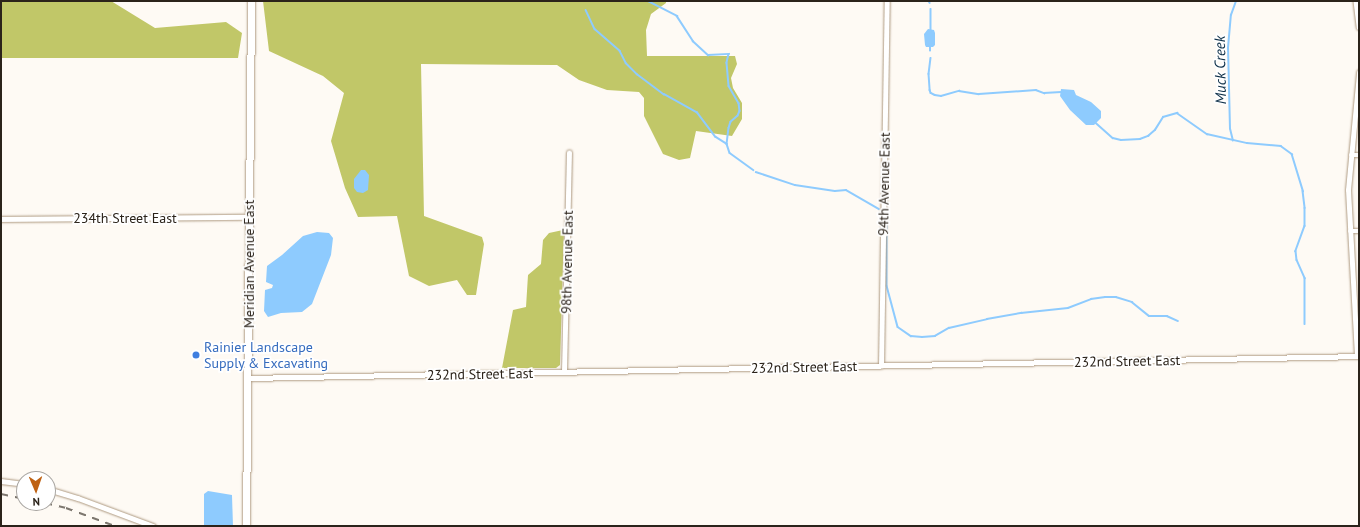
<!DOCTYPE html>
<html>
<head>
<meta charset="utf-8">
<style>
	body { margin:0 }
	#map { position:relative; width:1360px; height:527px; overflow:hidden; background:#fefaf4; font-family:"PT Sans",sans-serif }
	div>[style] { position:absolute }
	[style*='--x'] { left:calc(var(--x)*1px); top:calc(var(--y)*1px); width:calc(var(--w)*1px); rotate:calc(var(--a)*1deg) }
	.forest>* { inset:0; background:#c1c768 }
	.water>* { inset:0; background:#8ecbfe }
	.stream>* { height:1.5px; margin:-0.75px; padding:0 0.75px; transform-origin:0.75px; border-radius:0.75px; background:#8ecbfe }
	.roads { filter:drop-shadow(0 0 1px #ae9a81) drop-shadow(0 0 1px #ae9a81) }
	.minor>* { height:4.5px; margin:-2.25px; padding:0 2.25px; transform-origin:2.25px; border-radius:2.25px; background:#fff }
	.primary>* { height:7px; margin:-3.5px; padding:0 3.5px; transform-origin:3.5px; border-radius:3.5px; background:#fff }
	.rail>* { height:1.5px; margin-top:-0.75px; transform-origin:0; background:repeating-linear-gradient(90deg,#7d776f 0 7px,transparent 0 14px) }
	.dots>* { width:11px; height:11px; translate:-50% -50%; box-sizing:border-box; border:2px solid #fff; border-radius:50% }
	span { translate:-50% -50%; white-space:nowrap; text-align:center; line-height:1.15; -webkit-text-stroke:3.5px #fff; paint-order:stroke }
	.street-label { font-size:14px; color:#2b231a }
	.shop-label { font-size:14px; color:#366cbe }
	.left { translate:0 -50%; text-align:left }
	.water-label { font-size:15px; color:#0d2f48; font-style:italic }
	.frame { position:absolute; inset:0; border:2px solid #2b231a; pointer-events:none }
	.north { position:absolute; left:16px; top:471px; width:40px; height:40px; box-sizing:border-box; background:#fff; border:1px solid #aaa7a3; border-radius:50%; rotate:178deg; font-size:11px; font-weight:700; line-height:16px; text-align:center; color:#2b231a }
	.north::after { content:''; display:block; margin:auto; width:14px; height:18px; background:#bf6213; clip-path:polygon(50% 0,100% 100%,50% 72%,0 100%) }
</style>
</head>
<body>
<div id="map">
	<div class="forest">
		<div style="clip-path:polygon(1px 1px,111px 1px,155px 28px,226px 22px,242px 33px,238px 58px,1px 58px)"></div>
		<div style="clip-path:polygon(263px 1px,666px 1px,666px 3px,651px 14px,646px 30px,647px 56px,735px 56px,737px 64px,731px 78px,733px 88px,742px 103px,742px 119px,732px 136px,696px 131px,690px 158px,679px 160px,663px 154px,644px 116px,644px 98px,639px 92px,607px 90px,579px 80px,557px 65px,421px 64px,424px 216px,482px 237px,484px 244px,476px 295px,467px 295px,457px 280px,429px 286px,409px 276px,397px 216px,358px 217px,345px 188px,331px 141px,344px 93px,323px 76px,269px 51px)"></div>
		<div style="clip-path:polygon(563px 230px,564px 232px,560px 365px,556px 368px,502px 368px,513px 310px,526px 307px,528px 275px,541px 264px,543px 240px,549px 233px)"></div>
	</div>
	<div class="water">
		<div style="clip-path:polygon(928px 29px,934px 30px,935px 33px,935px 45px,933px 47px,926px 47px,925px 45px,924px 34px)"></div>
		<div style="clip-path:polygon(1061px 89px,1074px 90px,1076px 95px,1091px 102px,1101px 111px,1101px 118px,1094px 125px,1086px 125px,1070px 110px,1060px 96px)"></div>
		<div style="clip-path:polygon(361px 170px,365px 170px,369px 175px,368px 190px,363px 193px,357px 192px,354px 188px,354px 179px)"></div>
		<div style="clip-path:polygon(317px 232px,329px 233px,333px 238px,331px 255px,312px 304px,302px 312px,281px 313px,268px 317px,264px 311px,265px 290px,272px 288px,273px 285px,266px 282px,267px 266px,282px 255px,303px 236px)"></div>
		<div style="clip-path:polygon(208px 491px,232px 495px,233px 526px,204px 526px,204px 494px)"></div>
	</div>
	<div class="stream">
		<div style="--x:648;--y:1;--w:33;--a:27"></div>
		<div style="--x:677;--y:16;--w:30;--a:57"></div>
		<div style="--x:693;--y:41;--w:21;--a:43"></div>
		<div style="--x:708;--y:55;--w:21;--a:-3"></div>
		<div style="--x:729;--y:54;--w:9;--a:103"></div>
		<div style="--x:727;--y:63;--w:23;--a:85"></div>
		<div style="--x:729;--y:86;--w:20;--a:60"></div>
		<div style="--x:739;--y:103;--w:8;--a:83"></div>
		<div style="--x:740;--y:111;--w:5;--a:112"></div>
		<div style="--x:738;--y:116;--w:9;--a:139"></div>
		<div style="--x:731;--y:122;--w:6;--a:108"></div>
		<div style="--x:729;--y:128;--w:16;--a:97"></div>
		<div style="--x:929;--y:1;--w:2;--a:63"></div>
		<div style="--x:931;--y:9;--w:22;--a:90"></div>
		<div style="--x:586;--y:10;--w:21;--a:65"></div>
		<div style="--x:595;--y:29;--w:33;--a:41"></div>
		<div style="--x:620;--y:51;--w:13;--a:63"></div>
		<div style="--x:626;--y:63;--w:16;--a:45"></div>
		<div style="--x:637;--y:74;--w:34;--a:37"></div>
		<div style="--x:664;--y:94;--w:38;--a:29"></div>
		<div style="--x:697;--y:112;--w:31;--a:53"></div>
		<div style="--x:716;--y:137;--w:13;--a:32"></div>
		<div style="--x:727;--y:144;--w:9;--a:72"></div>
		<div style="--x:730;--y:153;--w:29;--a:36"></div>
		<div style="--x:930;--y:51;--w:5;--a:-90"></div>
		<div style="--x:931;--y:58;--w:16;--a:97"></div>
		<div style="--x:929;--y:74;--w:16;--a:86"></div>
		<div style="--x:930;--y:90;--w:3;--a:72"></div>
		<div style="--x:931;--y:93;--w:4;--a:27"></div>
		<div style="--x:935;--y:95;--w:6;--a:9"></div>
		<div style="--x:941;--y:96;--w:19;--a:-16"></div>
		<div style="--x:959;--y:91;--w:20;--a:9"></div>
		<div style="--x:979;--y:94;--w:57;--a:-4"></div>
		<div style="--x:1036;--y:90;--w:9;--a:21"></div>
		<div style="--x:1044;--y:93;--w:17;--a:-3"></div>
		<div style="--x:1095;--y:122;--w:24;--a:42"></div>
		<div style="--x:1113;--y:138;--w:8;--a:14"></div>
		<div style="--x:1121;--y:140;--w:19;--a:-3"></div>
		<div style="--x:1140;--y:139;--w:9;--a:-21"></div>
		<div style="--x:1148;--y:136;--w:9;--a:-41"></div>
		<div style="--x:1155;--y:130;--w:15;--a:-58"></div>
		<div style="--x:1163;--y:117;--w:15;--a:-16"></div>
		<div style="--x:1177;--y:113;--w:37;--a:35"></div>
		<div style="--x:1207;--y:134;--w:41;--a:12.7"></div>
		<div style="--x:1247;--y:143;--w:34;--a:5"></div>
		<div style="--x:1281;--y:146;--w:14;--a:36"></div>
		<div style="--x:1292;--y:154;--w:39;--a:73"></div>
		<div style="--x:1303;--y:191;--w:17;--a:83"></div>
		<div style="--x:1305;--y:208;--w:18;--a:90"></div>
		<div style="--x:1305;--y:226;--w:27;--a:110"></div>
		<div style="--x:1296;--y:251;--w:9;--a:84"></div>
		<div style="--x:1297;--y:260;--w:20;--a:66"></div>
		<div style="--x:1305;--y:278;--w:46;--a:90"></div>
		<div style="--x:1233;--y:141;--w:12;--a:-104"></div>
		<div style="--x:1230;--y:129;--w:81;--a:-91.4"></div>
		<div style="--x:1228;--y:48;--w:33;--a:-85"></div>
		<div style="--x:1231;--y:15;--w:15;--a:-70"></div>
		<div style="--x:756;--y:172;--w:41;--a:18.4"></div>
		<div style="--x:795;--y:185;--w:40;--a:8.5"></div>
		<div style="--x:835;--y:191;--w:11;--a:-5"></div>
		<div style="--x:846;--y:190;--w:38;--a:30"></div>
		<div style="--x:887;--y:216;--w:70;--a:90"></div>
		<div style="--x:887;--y:286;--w:42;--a:75"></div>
		<div style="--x:898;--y:327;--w:16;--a:35"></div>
		<div style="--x:911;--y:336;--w:11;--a:5"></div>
		<div style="--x:922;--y:337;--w:13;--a:-4"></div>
		<div style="--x:935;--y:336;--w:16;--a:-30"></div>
		<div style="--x:949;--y:328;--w:39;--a:-13"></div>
		<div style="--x:987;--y:319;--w:35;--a:-10"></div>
		<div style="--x:1021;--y:313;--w:47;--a:-6.1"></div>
		<div style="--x:1068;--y:308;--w:25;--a:-21"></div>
		<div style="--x:1091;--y:299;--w:14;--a:-8"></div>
		<div style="--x:1105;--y:297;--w:11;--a:0"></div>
		<div style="--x:1116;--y:297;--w:17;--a:17"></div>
		<div style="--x:1132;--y:302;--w:22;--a:39"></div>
		<div style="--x:1149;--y:316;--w:18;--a:0"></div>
		<div style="--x:1167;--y:316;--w:12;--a:24"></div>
	</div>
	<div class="roads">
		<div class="minor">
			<div style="--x:1356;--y:1;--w:26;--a:83"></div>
			<div style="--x:1351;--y:155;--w:8;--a:0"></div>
			<div style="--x:1;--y:219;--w:248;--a:-0.5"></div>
			<div style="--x:1350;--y:231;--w:9;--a:0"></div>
			<div style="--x:1357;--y:356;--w:166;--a:-93.1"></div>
			<div style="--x:1348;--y:190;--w:118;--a:-84.6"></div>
			<div style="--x:881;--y:366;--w:365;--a:-89.1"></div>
			<div style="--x:564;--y:372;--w:219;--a:-88.7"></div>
			<div style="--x:248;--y:378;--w:1111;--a:-1.13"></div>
			<div style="--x:1;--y:481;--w:23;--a:7"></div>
			<div style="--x:48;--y:489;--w:31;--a:17"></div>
			<div style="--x:78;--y:498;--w:80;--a:20.5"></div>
		</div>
		<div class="primary">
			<div style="--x:246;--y:526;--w:525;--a:-89.45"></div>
		</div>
	</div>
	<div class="rail">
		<div style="--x:1;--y:494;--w:24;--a:12"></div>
		<div style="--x:45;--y:503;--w:22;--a:13"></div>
		<div style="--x:66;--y:508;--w:52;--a:20.2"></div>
	</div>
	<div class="dots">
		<div style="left:196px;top:355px;background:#3f7fe0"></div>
	</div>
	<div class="street-label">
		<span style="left:884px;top:184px;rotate:-89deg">94th Avenue East</span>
		<span style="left:125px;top:218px">234th Street East</span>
		<span style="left:567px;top:262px;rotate:-89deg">98th Avenue East</span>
		<span style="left:249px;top:264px;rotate:-90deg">Meridian Avenue East</span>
		<span style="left:1127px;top:361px;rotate:-1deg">232nd Street East</span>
		<span style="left:804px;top:367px;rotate:-1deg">232nd Street East</span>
		<span style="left:480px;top:374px;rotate:-1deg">232nd Street East</span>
	</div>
	<div class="shop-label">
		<span class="left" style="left:204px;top:355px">Rainier Landscape<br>Supply &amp; Excavating</span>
	</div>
	<div class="water-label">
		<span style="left:1220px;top:70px;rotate:-91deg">Muck Creek</span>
	</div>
	<div class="frame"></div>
	<div class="north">N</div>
</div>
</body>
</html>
